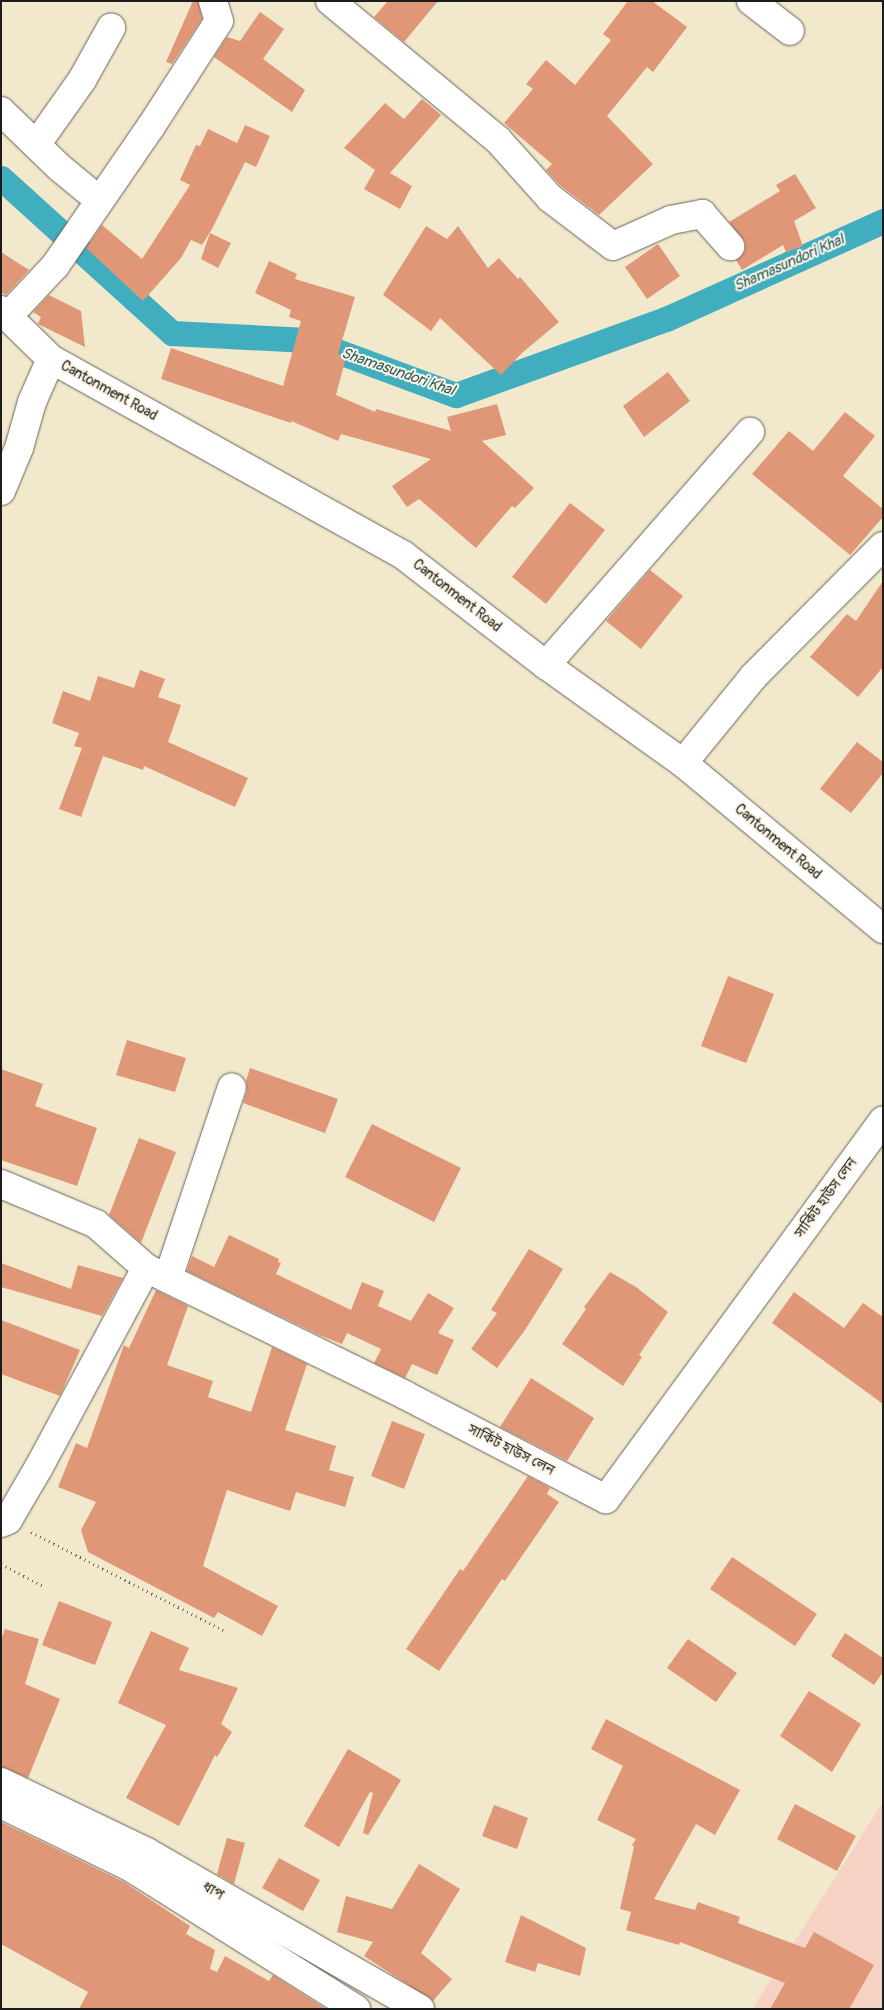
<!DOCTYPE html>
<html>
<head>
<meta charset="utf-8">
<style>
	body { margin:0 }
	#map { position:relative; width:884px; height:2010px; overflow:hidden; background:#f2e8cc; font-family:Pangolin,"Noto Sans Bengali",sans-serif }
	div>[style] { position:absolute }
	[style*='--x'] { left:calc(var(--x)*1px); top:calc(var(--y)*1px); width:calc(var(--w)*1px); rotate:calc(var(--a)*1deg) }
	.built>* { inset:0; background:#f6d2c4 }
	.canal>* { height:25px; margin:-12.5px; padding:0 12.5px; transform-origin:12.5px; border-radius:12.5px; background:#40aebe }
	.building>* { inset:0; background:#df9777 }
	.path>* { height:3px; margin-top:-1.5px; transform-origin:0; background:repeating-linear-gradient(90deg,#67635a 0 1px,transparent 0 5px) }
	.roads { filter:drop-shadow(0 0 1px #67635a) drop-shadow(0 0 1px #67635a) }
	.minor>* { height:28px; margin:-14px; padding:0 14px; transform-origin:14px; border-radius:14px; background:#fff }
	.major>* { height:28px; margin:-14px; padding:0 14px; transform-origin:14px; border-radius:14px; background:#fff }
	.highway>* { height:28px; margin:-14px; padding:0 14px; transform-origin:14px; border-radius:14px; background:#fff }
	span { translate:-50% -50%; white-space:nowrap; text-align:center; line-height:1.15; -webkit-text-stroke:4px #fcf5e5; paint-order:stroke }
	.street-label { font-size:14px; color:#1c1c1c }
	.water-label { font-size:15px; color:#2c5e65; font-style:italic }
	.frame { position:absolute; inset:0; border:2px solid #1c1c1c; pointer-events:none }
</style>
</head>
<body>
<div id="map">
	<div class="built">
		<div style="clip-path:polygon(883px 1802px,883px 2009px,752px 2009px)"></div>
	</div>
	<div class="canal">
		<div style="--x:1;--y:178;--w:231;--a:42.2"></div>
		<div style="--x:172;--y:333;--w:135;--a:3"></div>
		<div style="--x:307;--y:340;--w:159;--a:20.3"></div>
		<div style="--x:456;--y:395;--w:223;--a:-19.9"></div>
		<div style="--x:666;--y:319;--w:238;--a:-24.3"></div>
	</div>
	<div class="building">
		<div style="clip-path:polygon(193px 1px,198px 1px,202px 19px,172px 64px,166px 62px)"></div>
		<div style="clip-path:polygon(388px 1px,438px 1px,404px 42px,374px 17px)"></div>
		<div style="clip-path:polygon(628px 1px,652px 1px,687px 27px,653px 72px,647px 67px,607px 116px,653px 164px,599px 215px,561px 186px,546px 170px,552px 164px,504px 123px,533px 89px,526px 84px,546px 60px,575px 85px,611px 40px,603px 34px)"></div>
		<div style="clip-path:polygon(260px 12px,284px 29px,263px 59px,305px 90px,292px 112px,214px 57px,227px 37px,240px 41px)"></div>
		<div style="clip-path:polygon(422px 99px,441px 115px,390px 173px,412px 186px,400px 209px,364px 189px,375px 170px,344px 148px,385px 103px,404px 119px)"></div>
		<div style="clip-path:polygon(245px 125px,270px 136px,256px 167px,245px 162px,212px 229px,202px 245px,191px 240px,181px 258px,143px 301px,86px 248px,102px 225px,142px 259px,190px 185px,180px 180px,196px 145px,200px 146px,208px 129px,237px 143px)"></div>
		<div style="clip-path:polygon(795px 174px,816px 208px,794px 221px,803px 246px,786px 252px,783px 245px,742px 270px,736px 260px,745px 251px,745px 242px,729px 222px,780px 191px,776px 185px)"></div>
		<div style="clip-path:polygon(426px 226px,447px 239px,458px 226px,488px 268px,499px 258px,518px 279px,520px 277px,559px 322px,522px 353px,501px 375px,440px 318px,431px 331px,383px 295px)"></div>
		<div style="clip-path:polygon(210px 233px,231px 243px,218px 268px,201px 259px)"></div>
		<div style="clip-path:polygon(658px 244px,680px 276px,647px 299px,625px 267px)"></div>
		<div style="clip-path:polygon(1px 252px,29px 270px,6px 295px,1px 292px)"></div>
		<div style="clip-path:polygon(269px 261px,297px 274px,295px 279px,355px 297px,338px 354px,346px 357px,336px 395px,375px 412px,376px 409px,451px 431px,447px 417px,497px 404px,506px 435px,482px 441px,534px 488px,515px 508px,512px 506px,476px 548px,419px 499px,407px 507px,392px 486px,431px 459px,341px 434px,338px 441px,291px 421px,291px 423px,161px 379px,171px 348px,283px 386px,301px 321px,289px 317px,291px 310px,255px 293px)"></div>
		<div style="clip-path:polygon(49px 295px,81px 311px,85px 347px,38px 324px,41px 317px,33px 312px)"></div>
		<div style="clip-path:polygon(668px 372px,690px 401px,644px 437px,623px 406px)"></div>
		<div style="clip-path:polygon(845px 412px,875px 436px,843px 476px,883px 509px,883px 517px,850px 555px,752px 474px,789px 431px,813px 451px)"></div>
		<div style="clip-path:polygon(570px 503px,605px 530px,546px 604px,512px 577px)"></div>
		<div style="clip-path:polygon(650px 570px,683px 596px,641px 649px,606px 621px)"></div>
		<div style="clip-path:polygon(883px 581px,883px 667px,858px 697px,810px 657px,847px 614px,856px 621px)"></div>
		<div style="clip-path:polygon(140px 670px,165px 679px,158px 697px,181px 705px,168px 742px,248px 778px,235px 807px,144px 766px,143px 770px,103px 756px,81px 817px,59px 809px,82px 748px,74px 746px,79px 733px,52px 723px,63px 691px,90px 701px,98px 676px,134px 688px)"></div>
		<div style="clip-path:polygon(857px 742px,883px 762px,883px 773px,851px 813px,820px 789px)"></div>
		<div style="clip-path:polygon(728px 976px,774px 994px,746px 1063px,701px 1046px)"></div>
		<div style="clip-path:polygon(127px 1040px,186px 1058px,175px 1092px,116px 1075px)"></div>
		<div style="clip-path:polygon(250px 1068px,338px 1099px,325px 1133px,243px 1103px,247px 1091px,246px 1081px)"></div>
		<div style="clip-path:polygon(1px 1069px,43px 1084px,35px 1106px,97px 1128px,77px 1186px,1px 1160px)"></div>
		<div style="clip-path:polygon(372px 1124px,461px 1168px,434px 1222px,345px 1177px)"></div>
		<div style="clip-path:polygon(139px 1138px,176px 1152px,141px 1243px,109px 1215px)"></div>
		<div style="clip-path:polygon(229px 1235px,279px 1259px,278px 1262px,281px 1263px,276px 1274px,351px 1310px,362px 1282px,384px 1291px,378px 1306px,411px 1321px,428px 1293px,454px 1308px,438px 1333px,454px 1340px,437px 1375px,412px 1364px,405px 1378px,374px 1363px,381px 1349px,347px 1333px,342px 1344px,317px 1334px,187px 1271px,192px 1256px,214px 1267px)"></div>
		<div style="clip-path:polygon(529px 1249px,563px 1269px,525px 1330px,497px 1368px,471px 1349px,497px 1313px,491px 1310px)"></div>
		<div style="clip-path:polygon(1px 1263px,71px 1289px,78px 1265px,123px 1278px,102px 1316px,1px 1287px)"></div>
		<div style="clip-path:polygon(610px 1272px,636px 1287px,668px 1312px,639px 1355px,642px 1357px,623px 1386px,562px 1344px,586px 1309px,584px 1307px)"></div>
		<div style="clip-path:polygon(156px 1290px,188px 1306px,167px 1365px,213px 1381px,208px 1397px,251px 1412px,272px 1347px,307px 1364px,285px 1430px,336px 1446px,329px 1470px,354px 1477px,345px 1507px,296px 1492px,290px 1511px,227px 1490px,203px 1566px,278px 1606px,262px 1636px,218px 1612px,214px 1618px,88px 1552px,81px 1530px,96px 1502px,58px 1487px,76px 1443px,87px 1448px,124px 1345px,129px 1348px)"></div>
		<div style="clip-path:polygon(794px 1292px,844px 1328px,863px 1303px,883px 1317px,883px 1404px,772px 1323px)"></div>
		<div style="clip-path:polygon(1px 1320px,80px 1350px,60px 1396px,1px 1374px)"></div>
		<div style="clip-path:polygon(531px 1378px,594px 1418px,567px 1461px,500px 1427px)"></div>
		<div style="clip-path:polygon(392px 1421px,425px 1434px,404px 1489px,371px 1476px)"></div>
		<div style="clip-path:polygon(528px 1476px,550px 1488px,547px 1494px,559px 1502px,505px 1581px,502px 1579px,439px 1671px,406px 1649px,460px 1569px,463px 1571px)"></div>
		<div style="clip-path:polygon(732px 1557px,817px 1614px,795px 1646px,710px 1589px)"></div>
		<div style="clip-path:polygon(59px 1601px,112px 1622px,95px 1665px,42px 1645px)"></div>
		<div style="clip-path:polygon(5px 1629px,39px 1639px,25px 1684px,60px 1699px,28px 1778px,1px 1767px,1px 1640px)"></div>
		<div style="clip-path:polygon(151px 1631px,189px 1648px,179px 1670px,238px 1688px,221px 1724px,232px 1732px,217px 1757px,215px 1755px,179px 1826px,126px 1798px,166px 1725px,118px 1703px)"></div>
		<div style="clip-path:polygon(845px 1633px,883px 1658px,883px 1672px,874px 1685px,831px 1656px)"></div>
		<div style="clip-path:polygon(688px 1639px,737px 1673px,716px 1702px,667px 1668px)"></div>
		<div style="clip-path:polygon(809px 1691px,861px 1724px,832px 1772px,780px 1736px)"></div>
		<div style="clip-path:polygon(606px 1719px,740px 1790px,715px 1835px,696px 1824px,654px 1899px,695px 1910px,698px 1902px,740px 1917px,738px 1923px,805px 1948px,814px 1932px,874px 1965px,849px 2009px,770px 2009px,785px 1983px,680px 1942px,679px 1945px,626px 1930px,631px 1912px,620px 1909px,634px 1847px,632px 1845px,636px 1839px,597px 1820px,623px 1766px,591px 1749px)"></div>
		<div style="clip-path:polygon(348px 1749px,401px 1780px,368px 1835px,363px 1833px,373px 1793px,370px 1792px,339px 1847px,304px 1826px)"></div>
		<div style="clip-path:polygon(795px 1804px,856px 1836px,837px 1871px,777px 1839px)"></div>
		<div style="clip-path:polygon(494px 1805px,528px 1818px,517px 1849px,482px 1836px)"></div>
		<div style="clip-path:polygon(1px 1822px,124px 1882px,190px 1926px,186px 1934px,215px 1950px,210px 1969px,217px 1972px,225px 1956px,269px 1981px,273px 1975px,326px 2009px,79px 2009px,88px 1992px,1px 1944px)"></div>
		<div style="clip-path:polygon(227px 1838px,245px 1843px,234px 1884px,217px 1874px)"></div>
		<div style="clip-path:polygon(279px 1858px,320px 1880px,303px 1911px,262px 1888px)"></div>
		<div style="clip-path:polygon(419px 1864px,460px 1889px,421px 1953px,452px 1979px,433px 2001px,364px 1956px,373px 1942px,337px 1932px,346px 1896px,392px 1909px)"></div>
		<div style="clip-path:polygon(521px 1915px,586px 1948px,580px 1976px,538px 1963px,535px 1972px,505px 1962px)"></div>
	</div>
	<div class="path">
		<div style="--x:31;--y:1532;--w:218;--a:27"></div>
		<div style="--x:1;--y:1564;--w:47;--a:27.6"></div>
	</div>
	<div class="roads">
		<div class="minor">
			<div style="--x:330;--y:1;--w:218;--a:39.6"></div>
			<div style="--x:498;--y:140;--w:78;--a:48.1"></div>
			<div style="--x:550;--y:198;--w:79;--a:37.3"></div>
			<div style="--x:613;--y:246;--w:64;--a:-24.1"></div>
			<div style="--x:671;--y:220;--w:32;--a:-11"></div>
			<div style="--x:702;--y:214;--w:43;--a:48.8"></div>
			<div style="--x:751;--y:1;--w:49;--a:37.6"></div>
			<div style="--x:1;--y:111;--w:82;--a:44"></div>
			<div style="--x:60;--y:168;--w:50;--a:39.4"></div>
			<div style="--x:36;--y:145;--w:80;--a:-54.7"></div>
			<div style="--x:82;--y:80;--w:60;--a:-60.9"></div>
			<div style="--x:8;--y:316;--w:69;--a:-46.8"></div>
			<div style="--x:55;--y:266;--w:168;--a:-55.5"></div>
			<div style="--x:150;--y:128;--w:127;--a:-57.2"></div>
			<div style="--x:219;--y:21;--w:21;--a:-107"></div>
			<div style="--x:1;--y:491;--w:47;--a:-67.3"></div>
			<div style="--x:19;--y:448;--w:48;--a:-74.2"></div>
			<div style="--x:32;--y:402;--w:47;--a:-66.2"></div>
			<div style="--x:546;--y:665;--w:310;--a:-48.8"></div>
			<div style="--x:683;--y:763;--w:112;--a:-50.8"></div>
			<div style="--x:754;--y:676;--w:183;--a:-45.2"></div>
			<div style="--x:1;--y:1184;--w:103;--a:22.8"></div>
			<div style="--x:96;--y:1224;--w:67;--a:41.3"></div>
			<div style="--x:146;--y:1268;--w:288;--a:26.1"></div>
			<div style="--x:405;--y:1395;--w:226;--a:27.4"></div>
			<div style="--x:606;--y:1499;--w:469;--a:-53.8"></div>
			<div style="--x:168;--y:1278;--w:201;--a:-71.5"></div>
			<div style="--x:1;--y:1523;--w:8;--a:-23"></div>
			<div style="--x:8;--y:1520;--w:61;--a:-59.7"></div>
			<div style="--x:39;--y:1467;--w:226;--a:-61.7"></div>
		</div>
		<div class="major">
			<div style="--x:1;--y:310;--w:70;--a:44.4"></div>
			<div style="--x:51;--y:359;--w:403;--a:29.1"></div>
			<div style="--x:403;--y:555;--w:180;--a:37.6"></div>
			<div style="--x:546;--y:665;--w:168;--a:35.6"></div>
			<div style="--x:683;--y:763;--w:260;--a:39.7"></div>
		</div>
		<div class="highway">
			<div style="--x:1;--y:1782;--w:162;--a:25.6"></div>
			<div style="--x:147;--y:1852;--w:315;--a:29.9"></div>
			<div style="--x:1;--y:1804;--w:146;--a:26"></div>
			<div style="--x:132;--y:1868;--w:265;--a:32.2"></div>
		</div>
	</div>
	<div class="street-label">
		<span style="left:109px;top:391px;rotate:29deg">Cantonment Road</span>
		<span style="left:457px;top:596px;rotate:38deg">Cantonment Road</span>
		<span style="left:778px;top:842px;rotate:40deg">Cantonment Road</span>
		<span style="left:826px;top:1198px;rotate:-54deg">সার্কিট হাউস লেন</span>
		<span style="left:511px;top:1450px;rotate:27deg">সার্কিট হাউস লেন</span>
		<span style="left:213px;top:1891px;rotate:30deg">ধাপ</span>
	</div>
	<div class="water-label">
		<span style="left:789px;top:263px;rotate:-24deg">Shamasundori Khal</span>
		<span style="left:398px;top:372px;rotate:19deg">Shamasundori Khal</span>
	</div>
	<div class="frame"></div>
</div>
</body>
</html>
